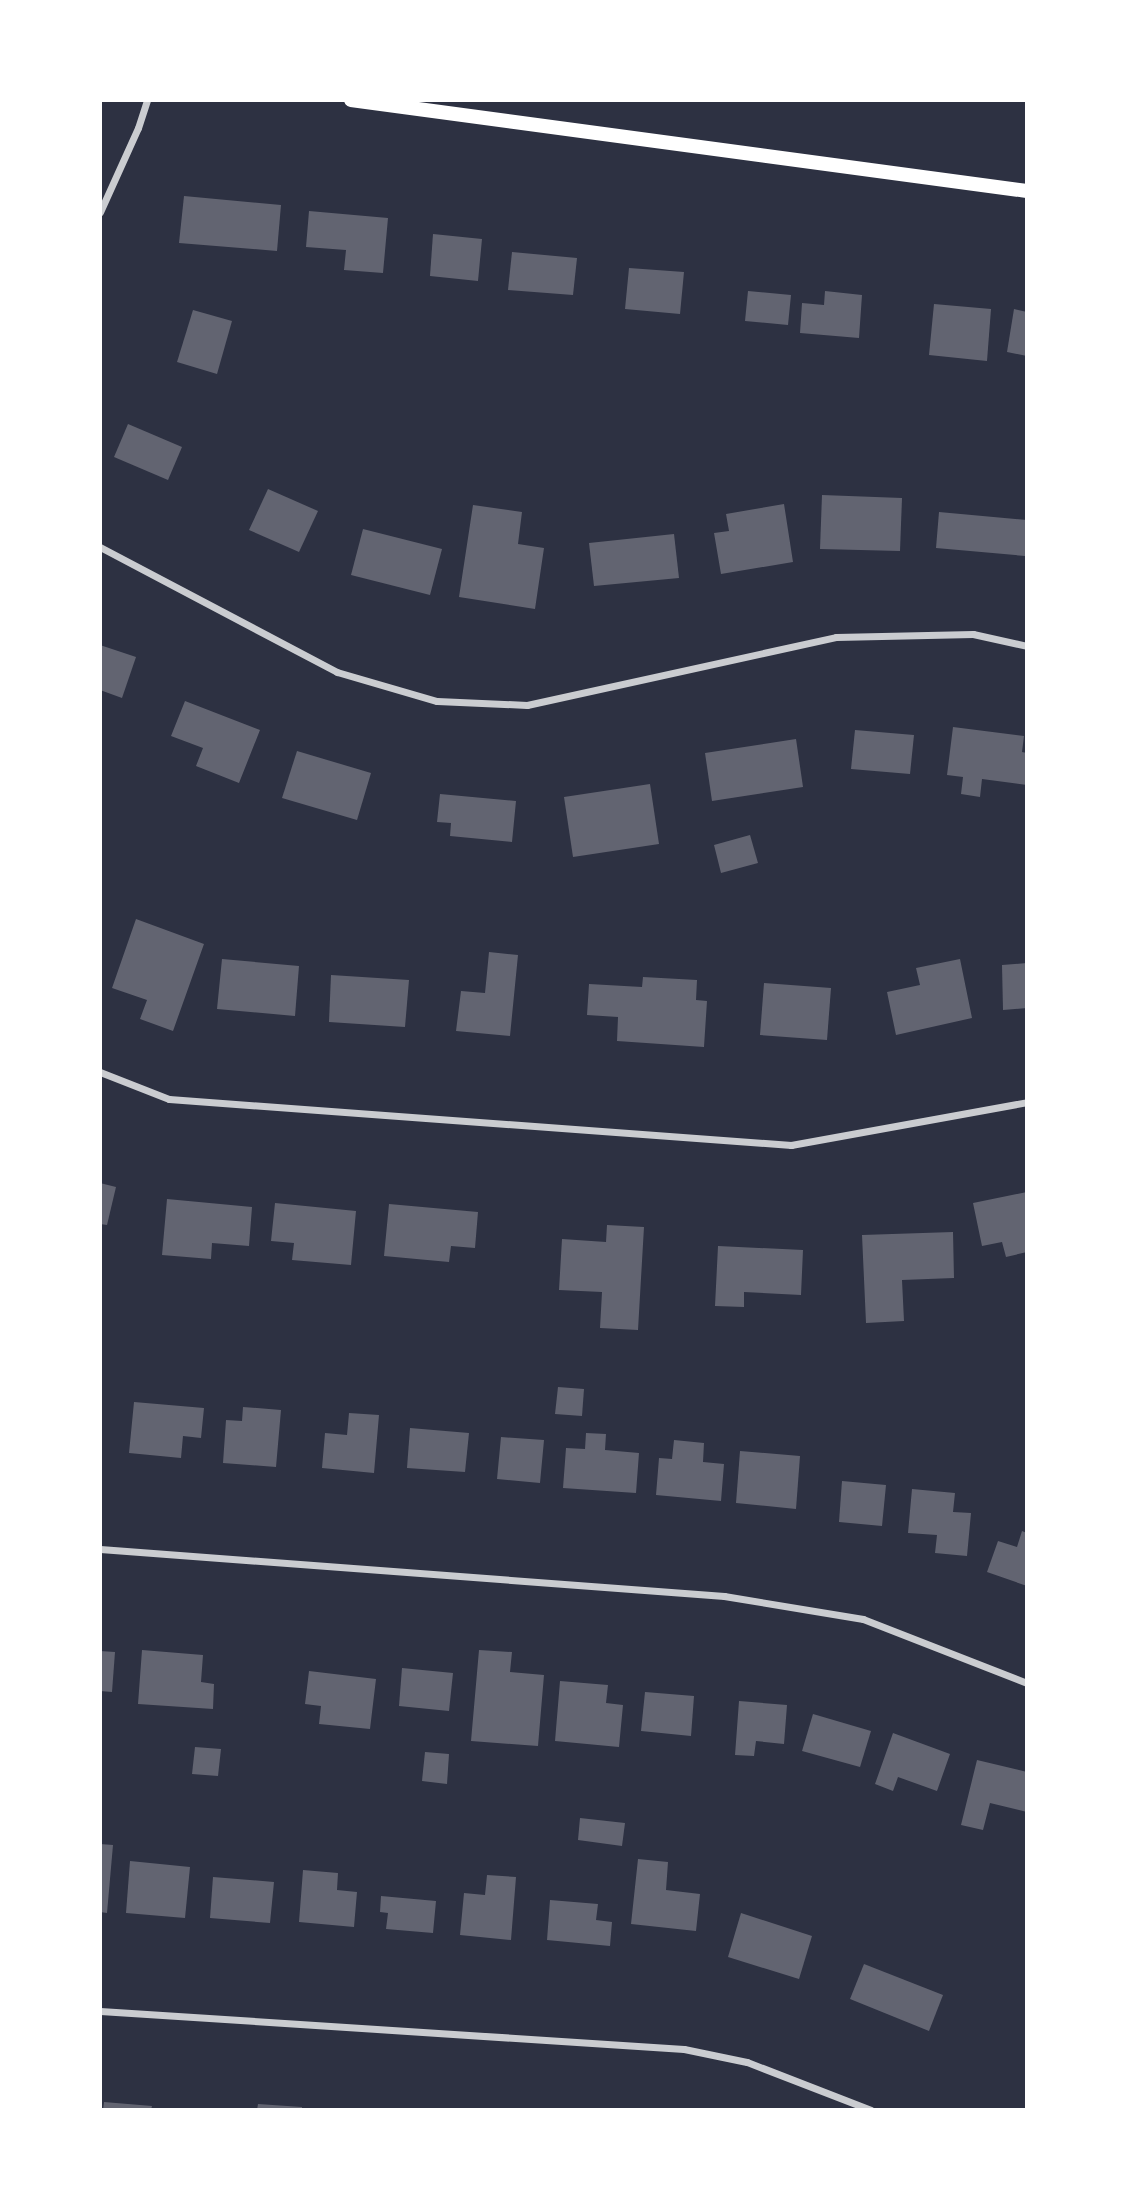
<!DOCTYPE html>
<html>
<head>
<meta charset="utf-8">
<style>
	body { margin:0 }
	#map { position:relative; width:1127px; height:2210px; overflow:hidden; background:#2d3142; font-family:Poppins,sans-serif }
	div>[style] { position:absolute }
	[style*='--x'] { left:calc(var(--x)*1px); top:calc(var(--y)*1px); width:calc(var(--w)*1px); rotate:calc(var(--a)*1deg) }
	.building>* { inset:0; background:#626471 }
	.minor>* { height:7px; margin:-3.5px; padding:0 3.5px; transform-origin:3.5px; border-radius:3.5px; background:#caccd0 }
	.secondary>* { height:14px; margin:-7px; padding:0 7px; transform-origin:7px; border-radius:7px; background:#fff }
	span { translate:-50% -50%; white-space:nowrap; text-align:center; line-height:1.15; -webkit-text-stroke:7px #fff; paint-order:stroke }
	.frame { position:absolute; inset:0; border:102px solid #fff; pointer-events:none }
</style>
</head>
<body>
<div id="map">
	<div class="building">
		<div style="clip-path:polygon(184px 196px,281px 205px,277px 251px,179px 243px)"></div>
		<div style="clip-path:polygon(309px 211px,388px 218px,383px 273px,344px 270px,346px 250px,306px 247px)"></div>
		<div style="clip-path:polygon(433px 234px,482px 239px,478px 281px,430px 276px)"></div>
		<div style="clip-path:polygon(512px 252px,577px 258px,573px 295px,508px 290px)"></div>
		<div style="clip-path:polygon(629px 268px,684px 272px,680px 314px,625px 309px)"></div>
		<div style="clip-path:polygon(748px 291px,791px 295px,788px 325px,745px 321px)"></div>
		<div style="clip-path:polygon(825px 291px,862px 295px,859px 338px,800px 333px,802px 303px,824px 305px)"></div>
		<div style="clip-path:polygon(934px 304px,991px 309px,987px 361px,929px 355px)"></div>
		<div style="clip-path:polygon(1014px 309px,1027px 312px,1027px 356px,1007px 352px)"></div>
		<div style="clip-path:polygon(193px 310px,232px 321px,217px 374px,177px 362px)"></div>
		<div style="clip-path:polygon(128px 424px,182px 447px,168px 480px,114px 457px)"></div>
		<div style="clip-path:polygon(268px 489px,318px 511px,299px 552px,249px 530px)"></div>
		<div style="clip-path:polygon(822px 495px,902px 498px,900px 551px,820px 549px)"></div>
		<div style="clip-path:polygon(784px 504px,793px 562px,721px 574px,714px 533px,729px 531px,726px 514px)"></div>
		<div style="clip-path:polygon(473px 505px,522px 512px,518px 544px,544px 548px,535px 609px,459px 597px)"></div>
		<div style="clip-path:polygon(939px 512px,1027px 520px,1025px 556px,936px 548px)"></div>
		<div style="clip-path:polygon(363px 529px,442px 549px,430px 595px,351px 575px)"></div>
		<div style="clip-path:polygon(674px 534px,679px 578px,594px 586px,589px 543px)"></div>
		<div style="clip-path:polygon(100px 645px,136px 657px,122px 698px,100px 690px)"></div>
		<div style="clip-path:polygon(185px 701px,260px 730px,239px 783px,196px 766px,203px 748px,171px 736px)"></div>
		<div style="clip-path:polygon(953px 727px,1024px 736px,1022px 752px,1027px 753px,1027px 785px,982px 779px,980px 797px,961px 794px,963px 777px,947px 775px)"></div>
		<div style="clip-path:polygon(855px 730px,914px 735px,910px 774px,851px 769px)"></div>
		<div style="clip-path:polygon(796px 739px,803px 787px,712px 801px,705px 753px)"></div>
		<div style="clip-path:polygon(297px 751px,371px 773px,357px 820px,282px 798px)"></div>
		<div style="clip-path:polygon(650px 784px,659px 844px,573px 857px,564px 797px)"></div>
		<div style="clip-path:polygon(440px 794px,516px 801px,512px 842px,450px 836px,451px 823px,437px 822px)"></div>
		<div style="clip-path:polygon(750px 835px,758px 863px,721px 873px,714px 845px)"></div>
		<div style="clip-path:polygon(136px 919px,204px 944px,173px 1031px,140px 1019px,147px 1000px,112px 988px)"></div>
		<div style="clip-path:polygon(489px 952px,518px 955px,510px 1036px,456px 1031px,461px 991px,485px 993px)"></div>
		<div style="clip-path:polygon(222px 959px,299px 966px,295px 1016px,217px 1009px)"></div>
		<div style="clip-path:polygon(960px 959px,972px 1018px,896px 1035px,887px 992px,920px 985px,916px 968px)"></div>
		<div style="clip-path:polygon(1027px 963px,1027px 1008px,1003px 1010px,1002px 965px)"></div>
		<div style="clip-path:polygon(331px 975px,409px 980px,405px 1027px,329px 1022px)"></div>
		<div style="clip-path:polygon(643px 977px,697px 980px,696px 1000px,707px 1001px,704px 1047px,617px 1041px,618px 1017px,587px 1015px,589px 984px,642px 987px)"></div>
		<div style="clip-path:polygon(764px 983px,831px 988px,827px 1040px,760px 1035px)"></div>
		<div style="clip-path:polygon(100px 1183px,116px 1187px,107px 1225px,100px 1224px)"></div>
		<div style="clip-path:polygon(1027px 1192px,1027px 1252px,1006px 1257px,1002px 1242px,982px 1246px,973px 1203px)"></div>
		<div style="clip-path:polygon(167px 1199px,252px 1207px,249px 1246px,212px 1243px,211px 1259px,162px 1255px)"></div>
		<div style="clip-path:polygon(275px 1203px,356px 1211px,351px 1265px,292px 1260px,294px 1243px,271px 1241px)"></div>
		<div style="clip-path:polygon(389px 1204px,478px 1212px,475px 1248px,451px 1246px,449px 1262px,384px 1256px)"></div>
		<div style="clip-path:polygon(607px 1225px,644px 1227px,638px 1330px,600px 1328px,602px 1292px,559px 1290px,562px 1239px,606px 1242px)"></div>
		<div style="clip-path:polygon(953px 1232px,954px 1278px,902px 1280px,904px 1321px,866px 1323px,862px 1235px)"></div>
		<div style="clip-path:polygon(718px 1246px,803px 1250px,801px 1295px,744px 1292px,744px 1307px,715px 1306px)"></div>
		<div style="clip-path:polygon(558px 1387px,584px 1389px,582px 1416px,555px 1414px)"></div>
		<div style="clip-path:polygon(134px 1402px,204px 1408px,201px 1438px,183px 1436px,181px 1458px,129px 1453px)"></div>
		<div style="clip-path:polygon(243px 1407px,281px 1410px,276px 1467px,223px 1463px,226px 1420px,242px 1421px)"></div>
		<div style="clip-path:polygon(349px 1413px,379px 1415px,374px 1473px,322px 1468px,325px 1433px,347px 1435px)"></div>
		<div style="clip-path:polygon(410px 1428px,469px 1433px,465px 1472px,407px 1468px)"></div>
		<div style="clip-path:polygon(586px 1433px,606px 1434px,605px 1450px,639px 1453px,636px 1493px,563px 1488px,566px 1448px,585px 1449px)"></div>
		<div style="clip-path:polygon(501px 1437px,544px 1440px,540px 1483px,497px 1479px)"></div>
		<div style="clip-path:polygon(674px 1440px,704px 1443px,703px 1462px,724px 1464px,721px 1501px,656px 1495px,659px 1458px,672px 1459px)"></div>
		<div style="clip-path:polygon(740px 1451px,800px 1456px,796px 1509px,736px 1503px)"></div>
		<div style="clip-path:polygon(842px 1481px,886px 1485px,882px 1526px,839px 1522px)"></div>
		<div style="clip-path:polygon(912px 1489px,955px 1493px,953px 1512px,971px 1513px,967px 1556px,935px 1553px,937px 1535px,908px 1533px)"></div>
		<div style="clip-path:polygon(1022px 1531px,1027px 1533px,1027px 1586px,987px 1572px,998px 1541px,1017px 1547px)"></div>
		<div style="clip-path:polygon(142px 1650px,203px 1655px,201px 1682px,214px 1684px,213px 1709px,138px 1704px)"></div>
		<div style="clip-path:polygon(479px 1650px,512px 1652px,510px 1672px,544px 1675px,538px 1746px,471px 1741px)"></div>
		<div style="clip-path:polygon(100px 1651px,115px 1652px,112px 1692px,100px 1691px)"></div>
		<div style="clip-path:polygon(402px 1668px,453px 1673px,449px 1711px,399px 1706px)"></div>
		<div style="clip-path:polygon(309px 1671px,376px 1679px,370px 1729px,319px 1724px,321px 1706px,305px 1704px)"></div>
		<div style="clip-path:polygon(560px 1681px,608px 1685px,606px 1703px,623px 1705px,619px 1747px,555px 1741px)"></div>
		<div style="clip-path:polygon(645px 1692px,694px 1696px,691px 1736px,641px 1731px)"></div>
		<div style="clip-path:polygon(739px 1701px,787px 1705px,784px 1744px,756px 1741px,754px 1756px,735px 1755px)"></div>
		<div style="clip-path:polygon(813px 1714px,871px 1731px,860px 1767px,802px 1751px)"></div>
		<div style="clip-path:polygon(893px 1733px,950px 1754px,937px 1791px,898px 1777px,893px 1791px,875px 1784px)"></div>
		<div style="clip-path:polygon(195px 1747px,221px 1749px,218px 1776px,192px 1774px)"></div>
		<div style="clip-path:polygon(425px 1752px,449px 1754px,447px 1784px,422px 1781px)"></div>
		<div style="clip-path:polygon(977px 1760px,1027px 1772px,1027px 1812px,990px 1803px,983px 1830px,961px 1825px)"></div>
		<div style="clip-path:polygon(580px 1818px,625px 1823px,622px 1846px,578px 1840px)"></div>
		<div style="clip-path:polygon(100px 1844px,113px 1845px,107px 1913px,100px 1912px)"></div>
		<div style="clip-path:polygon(638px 1859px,668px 1862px,666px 1890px,700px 1894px,696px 1931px,631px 1924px)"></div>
		<div style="clip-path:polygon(130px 1861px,190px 1867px,185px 1918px,126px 1913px)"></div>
		<div style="clip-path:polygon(303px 1870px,338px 1873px,337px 1890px,357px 1892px,354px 1927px,299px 1922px)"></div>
		<div style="clip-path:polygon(487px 1875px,516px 1877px,511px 1940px,460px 1935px,464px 1893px,485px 1895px)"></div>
		<div style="clip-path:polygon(213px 1877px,274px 1882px,270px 1923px,210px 1918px)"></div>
		<div style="clip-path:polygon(381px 1896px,436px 1901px,433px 1933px,386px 1929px,388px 1913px,380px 1912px)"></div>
		<div style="clip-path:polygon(550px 1900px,598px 1904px,596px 1920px,612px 1922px,610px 1946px,547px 1940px)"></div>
		<div style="clip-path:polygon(741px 1913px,812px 1936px,799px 1979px,728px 1957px)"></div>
		<div style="clip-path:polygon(864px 1964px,943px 1995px,929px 2031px,850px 1999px)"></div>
		<div style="clip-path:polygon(104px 2102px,152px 2106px,151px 2110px,103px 2110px)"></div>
		<div style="clip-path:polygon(258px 2104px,302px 2107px,302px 2110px,257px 2110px)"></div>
	</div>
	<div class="minor">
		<div style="--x:100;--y:212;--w:92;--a:-65.7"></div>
		<div style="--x:138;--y:128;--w:29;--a:-72"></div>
		<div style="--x:100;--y:547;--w:268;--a:27.8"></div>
		<div style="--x:337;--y:672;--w:104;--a:16.2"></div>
		<div style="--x:437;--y:701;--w:90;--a:2.5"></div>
		<div style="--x:527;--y:705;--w:316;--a:-12.4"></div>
		<div style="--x:836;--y:637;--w:137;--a:-1.3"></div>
		<div style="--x:973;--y:634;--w:55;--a:12.5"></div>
		<div style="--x:100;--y:1072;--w:74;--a:21.4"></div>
		<div style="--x:169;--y:1099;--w:624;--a:4.23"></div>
		<div style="--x:791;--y:1145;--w:240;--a:-10.3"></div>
		<div style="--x:100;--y:1549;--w:626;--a:4.31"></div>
		<div style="--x:724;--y:1596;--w:141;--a:9.4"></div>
		<div style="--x:863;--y:1619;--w:176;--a:21.3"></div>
		<div style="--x:100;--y:2011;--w:585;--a:3.72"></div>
		<div style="--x:684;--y:2049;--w:64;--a:11.7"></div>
		<div style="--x:747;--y:2062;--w:133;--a:21.2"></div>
	</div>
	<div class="secondary">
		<div style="--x:351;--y:100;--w:682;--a:7.67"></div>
	</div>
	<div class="frame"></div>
</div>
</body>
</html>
